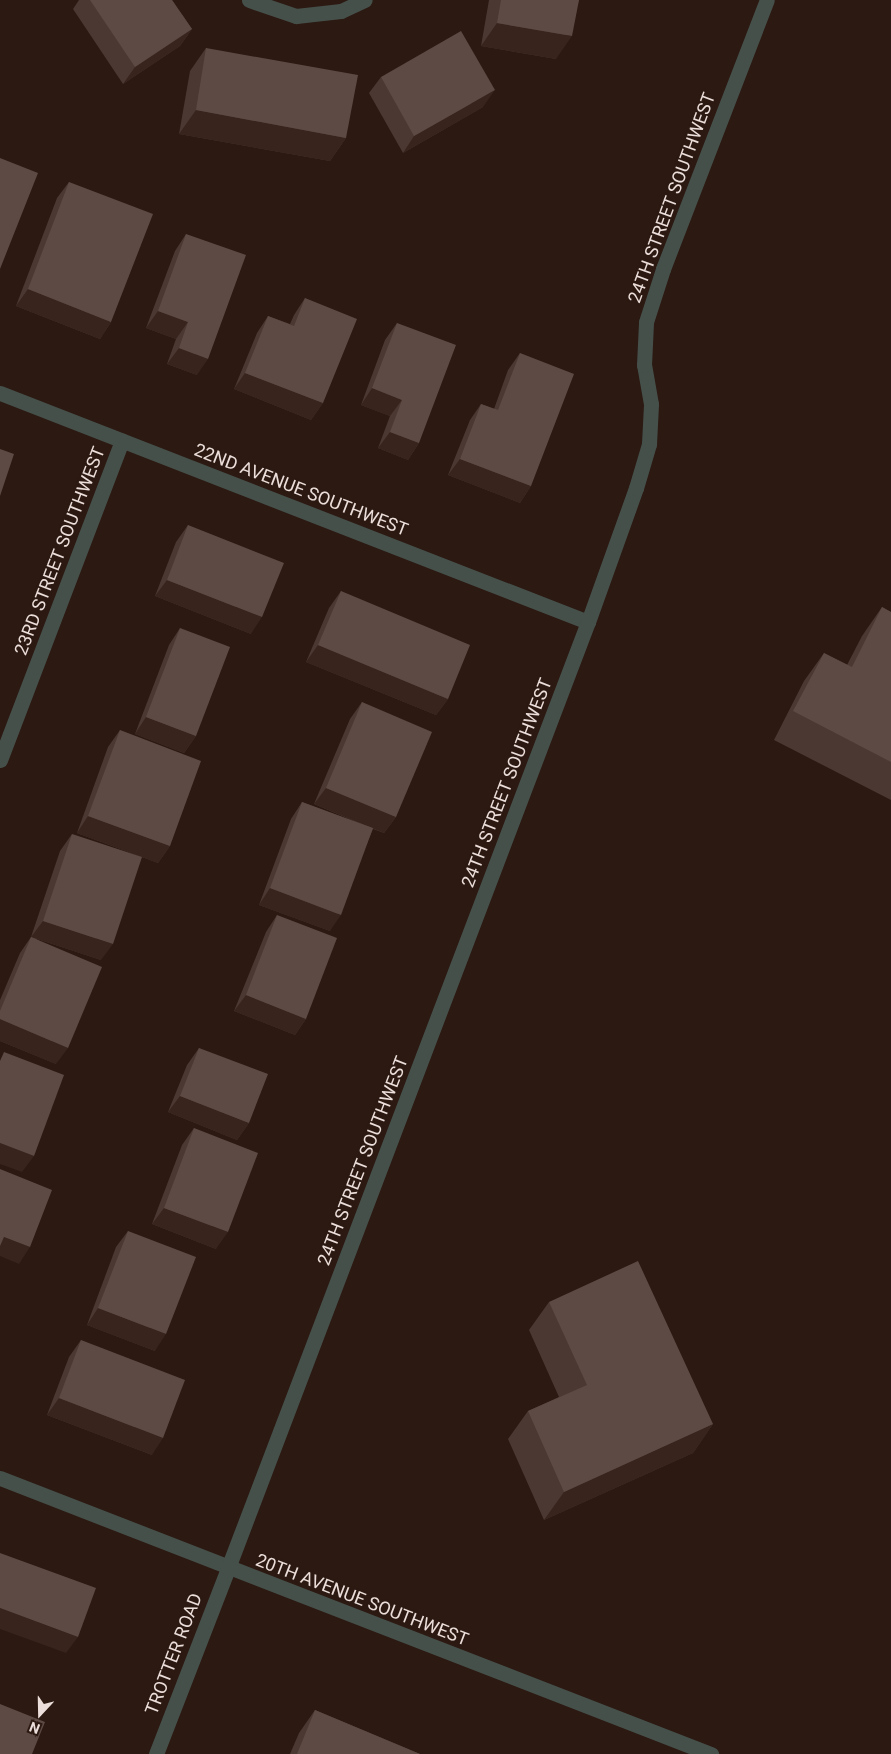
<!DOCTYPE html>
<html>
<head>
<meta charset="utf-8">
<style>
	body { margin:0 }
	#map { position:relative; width:891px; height:1754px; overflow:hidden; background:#2b1912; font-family:Roboto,sans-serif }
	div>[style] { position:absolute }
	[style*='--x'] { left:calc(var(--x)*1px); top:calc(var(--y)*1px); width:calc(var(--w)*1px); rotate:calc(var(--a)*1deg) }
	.service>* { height:15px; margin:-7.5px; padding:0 7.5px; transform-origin:7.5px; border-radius:7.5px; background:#46504b }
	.minor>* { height:15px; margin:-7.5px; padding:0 7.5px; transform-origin:7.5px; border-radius:7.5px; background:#46504b }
	.tertiary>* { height:15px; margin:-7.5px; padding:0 7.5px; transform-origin:7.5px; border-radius:7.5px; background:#46504b }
	.wall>* { inset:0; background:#4c3832 }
	.shaded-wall>* { inset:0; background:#38241d }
	.building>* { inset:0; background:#5d4a44 }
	span { translate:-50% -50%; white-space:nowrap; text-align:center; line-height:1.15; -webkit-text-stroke:4px #2b1912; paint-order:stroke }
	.street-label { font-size:18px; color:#ecdeda }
	.north { position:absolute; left:15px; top:1689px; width:50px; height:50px; -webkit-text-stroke:4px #2b1912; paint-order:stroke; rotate:201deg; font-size:14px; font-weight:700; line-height:20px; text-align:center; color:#ecdeda }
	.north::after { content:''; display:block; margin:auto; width:18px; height:22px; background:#ecdeda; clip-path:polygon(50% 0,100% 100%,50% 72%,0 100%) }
</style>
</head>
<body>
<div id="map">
	<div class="service">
		<div style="--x:249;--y:0;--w:50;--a:18.8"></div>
		<div style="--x:296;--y:16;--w:45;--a:-6.3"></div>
		<div style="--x:341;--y:11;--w:26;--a:-25"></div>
	</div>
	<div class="minor">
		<div style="--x:0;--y:393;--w:631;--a:21.28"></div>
		<div style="--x:0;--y:760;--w:342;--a:-69.1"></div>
		<div style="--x:0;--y:1478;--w:763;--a:21.22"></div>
		<div style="--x:156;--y:1754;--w:199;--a:-68.8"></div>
	</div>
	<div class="tertiary">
		<div style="--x:228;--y:1568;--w:1012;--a:-69.17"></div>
		<div style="--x:588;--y:622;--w:142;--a:-70.3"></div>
		<div style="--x:636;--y:488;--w:46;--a:-73.5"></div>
		<div style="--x:649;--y:444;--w:40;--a:-87.1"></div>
		<div style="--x:651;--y:404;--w:40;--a:-100"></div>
		<div style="--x:644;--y:365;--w:43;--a:-87.3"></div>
		<div style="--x:646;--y:322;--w:56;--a:-72.2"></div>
		<div style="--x:663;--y:269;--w:288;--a:-68.9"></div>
	</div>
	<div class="wall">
		<div style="clip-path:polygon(79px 0,172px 0,192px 29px,180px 46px,123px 84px,73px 9px)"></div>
		<div style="clip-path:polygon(489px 0,579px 0,556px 59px,481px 46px)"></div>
		<div style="clip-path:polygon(206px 48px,346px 138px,330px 161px,179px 134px,190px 71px)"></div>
		<div style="clip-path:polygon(381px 77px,483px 107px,403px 153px,369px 93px)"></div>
		<div style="clip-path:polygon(69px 182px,111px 322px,100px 339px,16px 306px,57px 198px)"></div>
		<div style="clip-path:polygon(186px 234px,197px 375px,167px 364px,176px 339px,146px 328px,175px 251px)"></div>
		<div style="clip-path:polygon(305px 298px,323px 403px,311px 420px,234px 389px,257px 333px,268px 316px,290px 324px,294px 315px)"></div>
		<div style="clip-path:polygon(397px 323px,419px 443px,408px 460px,378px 448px,390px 416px,361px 405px,385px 340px)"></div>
		<div style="clip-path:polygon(520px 353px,531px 486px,520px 503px,448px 475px,470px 420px,481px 404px,494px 409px,508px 370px)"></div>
		<div style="clip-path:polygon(188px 525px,251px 634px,155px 596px,176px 542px)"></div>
		<div style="clip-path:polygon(341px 591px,448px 699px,436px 715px,306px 662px,329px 608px)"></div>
		<div style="clip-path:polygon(882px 607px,891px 612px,891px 800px,774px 740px,804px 681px,824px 653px,847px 665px,862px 636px)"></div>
		<div style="clip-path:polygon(180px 628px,196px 736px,184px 753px,135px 734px,169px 645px)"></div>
		<div style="clip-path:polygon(362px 702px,396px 817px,384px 833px,373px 829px,330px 931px,259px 905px,291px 819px,302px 802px,368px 827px,314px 804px,350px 719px)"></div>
		<div style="clip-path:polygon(120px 730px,170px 846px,158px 863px,77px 833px,108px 747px)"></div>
		<div style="clip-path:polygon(72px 834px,101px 960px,37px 939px,56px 1064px,0 1041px,0 1000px,20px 953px,31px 937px,60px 851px)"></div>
		<div style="clip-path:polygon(277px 915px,306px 1019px,295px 1035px,234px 1011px,266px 932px)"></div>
		<div style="clip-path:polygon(199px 1048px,249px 1123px,237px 1140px,168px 1112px,187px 1065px)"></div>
		<div style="clip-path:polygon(194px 1128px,216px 1249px,152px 1224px,182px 1145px)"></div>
		<div style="clip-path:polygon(128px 1231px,155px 1351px,87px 1325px,116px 1247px)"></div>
		<div style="clip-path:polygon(549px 1302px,713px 1424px,693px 1453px,544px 1520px,508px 1439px,528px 1411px,559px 1397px,529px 1330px)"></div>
		<div style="clip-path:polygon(81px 1340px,152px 1455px,47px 1415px,69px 1357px)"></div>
		<div style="clip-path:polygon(315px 1710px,420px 1754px,290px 1754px,299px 1733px)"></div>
	</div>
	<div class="shaded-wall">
		<div style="clip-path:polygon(497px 23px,572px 36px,556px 59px,481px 46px)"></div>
		<div style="clip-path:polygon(192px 29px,180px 46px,123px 84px,135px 67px)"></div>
		<div style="clip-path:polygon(495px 90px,483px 107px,403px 153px,414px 136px)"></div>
		<div style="clip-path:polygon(196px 110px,346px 138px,330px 161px,179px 134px)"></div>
		<div style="clip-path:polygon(28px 289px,111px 322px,100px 339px,16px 306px)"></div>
		<div style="clip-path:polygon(158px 311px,188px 322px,176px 339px,146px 328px)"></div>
		<div style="clip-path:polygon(179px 348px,208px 359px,197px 375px,167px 364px)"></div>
		<div style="clip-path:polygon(245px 373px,323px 403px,311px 420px,234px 389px)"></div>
		<div style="clip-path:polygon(372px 388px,402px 400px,390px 416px,361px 405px)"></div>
		<div style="clip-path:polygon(390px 432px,419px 443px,408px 460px,378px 448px)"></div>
		<div style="clip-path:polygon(460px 459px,531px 486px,520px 503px,448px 475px)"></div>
		<div style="clip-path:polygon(167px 580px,262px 617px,251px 634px,155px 596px)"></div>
		<div style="clip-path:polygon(318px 645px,448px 699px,436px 715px,306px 662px)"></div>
		<div style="clip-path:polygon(146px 717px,196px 736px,184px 753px,135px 734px)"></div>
		<div style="clip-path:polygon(326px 788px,396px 817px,384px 833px,314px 804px)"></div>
		<div style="clip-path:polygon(88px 816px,170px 846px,158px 863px,77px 833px)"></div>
		<div style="clip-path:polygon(270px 888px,341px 915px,330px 931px,259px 905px)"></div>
		<div style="clip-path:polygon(43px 921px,113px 944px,101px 960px,31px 937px)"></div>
		<div style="clip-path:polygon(246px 995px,306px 1019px,295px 1035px,234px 1011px)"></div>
		<div style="clip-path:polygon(0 1019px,68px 1048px,56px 1064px,0 1041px)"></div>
		<div style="clip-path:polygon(180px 1096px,249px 1123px,237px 1140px,168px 1112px)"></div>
		<div style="clip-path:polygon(0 1143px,34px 1156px,22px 1172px,0 1164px)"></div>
		<div style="clip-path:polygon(164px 1208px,228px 1232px,216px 1249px,152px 1224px)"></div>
		<div style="clip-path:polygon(4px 1237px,30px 1247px,19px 1264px,0 1256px,0 1242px)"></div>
		<div style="clip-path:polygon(98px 1308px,166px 1334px,155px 1351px,87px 1325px)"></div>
		<div style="clip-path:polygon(59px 1398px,163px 1438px,152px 1455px,47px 1415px)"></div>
		<div style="clip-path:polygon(713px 1424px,693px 1453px,544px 1520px,564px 1492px)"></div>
		<div style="clip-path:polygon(0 1608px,78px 1637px,66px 1653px,0 1629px)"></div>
	</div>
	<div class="building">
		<div style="clip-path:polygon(90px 0,172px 0,192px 29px,135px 67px)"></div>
		<div style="clip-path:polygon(501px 0,579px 0,572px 36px,497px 23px)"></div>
		<div style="clip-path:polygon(461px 31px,495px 90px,414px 136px,381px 77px)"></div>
		<div style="clip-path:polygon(206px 48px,358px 75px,346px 138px,196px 110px)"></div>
		<div style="clip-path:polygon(0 158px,38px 173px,0 269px)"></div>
		<div style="clip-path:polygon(69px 182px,153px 214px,111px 322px,28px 289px)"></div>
		<div style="clip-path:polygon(186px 234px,246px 255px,208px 359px,179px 348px,188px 322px,158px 311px)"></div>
		<div style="clip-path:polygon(305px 298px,357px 319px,323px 403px,245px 373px,268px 316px,294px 326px)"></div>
		<div style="clip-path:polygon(397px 323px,456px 345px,419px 443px,390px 432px,402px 400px,372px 388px)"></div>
		<div style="clip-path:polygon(520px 353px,574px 374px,531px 486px,460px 459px,481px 404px,498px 410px)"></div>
		<div style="clip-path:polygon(0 449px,14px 454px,0 496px)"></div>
		<div style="clip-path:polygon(188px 525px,284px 563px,262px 617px,167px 580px)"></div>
		<div style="clip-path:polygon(341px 591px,470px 645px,448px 699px,318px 645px)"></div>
		<div style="clip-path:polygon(882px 607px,891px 612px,891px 762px,793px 711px,824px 653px,852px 667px)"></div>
		<div style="clip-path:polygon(180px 628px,230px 647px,196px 736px,146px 717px)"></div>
		<div style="clip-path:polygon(362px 702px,432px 732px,396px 817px,326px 788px)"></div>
		<div style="clip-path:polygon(120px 730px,201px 761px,170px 846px,88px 816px)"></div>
		<div style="clip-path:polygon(302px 802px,373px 828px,341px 915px,270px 888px)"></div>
		<div style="clip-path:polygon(72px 834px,142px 857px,113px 944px,43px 921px)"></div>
		<div style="clip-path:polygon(277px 915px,337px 938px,306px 1019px,246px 995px)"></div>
		<div style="clip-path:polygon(31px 937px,102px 967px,68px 1048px,0 1019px,0 1011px)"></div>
		<div style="clip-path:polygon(199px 1048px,268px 1074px,249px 1123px,180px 1096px)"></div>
		<div style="clip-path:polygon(4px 1052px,64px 1075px,34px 1156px,0 1143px,0 1061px)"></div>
		<div style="clip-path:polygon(194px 1128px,258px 1153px,228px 1232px,164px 1208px)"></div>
		<div style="clip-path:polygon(0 1169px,52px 1190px,30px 1247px,4px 1237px,0 1246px)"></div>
		<div style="clip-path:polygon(128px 1231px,196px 1257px,166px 1334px,98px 1308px)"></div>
		<div style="clip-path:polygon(638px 1261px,713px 1424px,564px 1492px,528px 1411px,587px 1385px,549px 1302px)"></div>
		<div style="clip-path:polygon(81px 1340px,185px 1380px,163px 1438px,59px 1398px)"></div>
		<div style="clip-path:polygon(0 1553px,96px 1588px,78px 1637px,0 1608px)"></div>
		<div style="clip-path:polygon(0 1704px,45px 1722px,32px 1754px,0 1754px)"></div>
		<div style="clip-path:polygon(315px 1710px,420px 1754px,297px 1754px)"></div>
	</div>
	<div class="street-label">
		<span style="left:672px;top:198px;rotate:-70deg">24TH STREET SOUTHWEST</span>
		<span style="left:301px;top:490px;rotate:21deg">22ND AVENUE SOUTHWEST</span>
		<span style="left:60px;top:551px;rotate:-69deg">23RD STREET SOUTHWEST</span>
		<span style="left:507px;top:783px;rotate:-69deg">24TH STREET SOUTHWEST</span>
		<span style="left:363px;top:1161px;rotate:-69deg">24TH STREET SOUTHWEST</span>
		<span style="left:362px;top:1600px;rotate:21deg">20TH AVENUE SOUTHWEST</span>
		<span style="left:174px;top:1654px;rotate:-69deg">TROTTER ROAD</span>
	</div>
	<div class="north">N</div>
</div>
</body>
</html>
